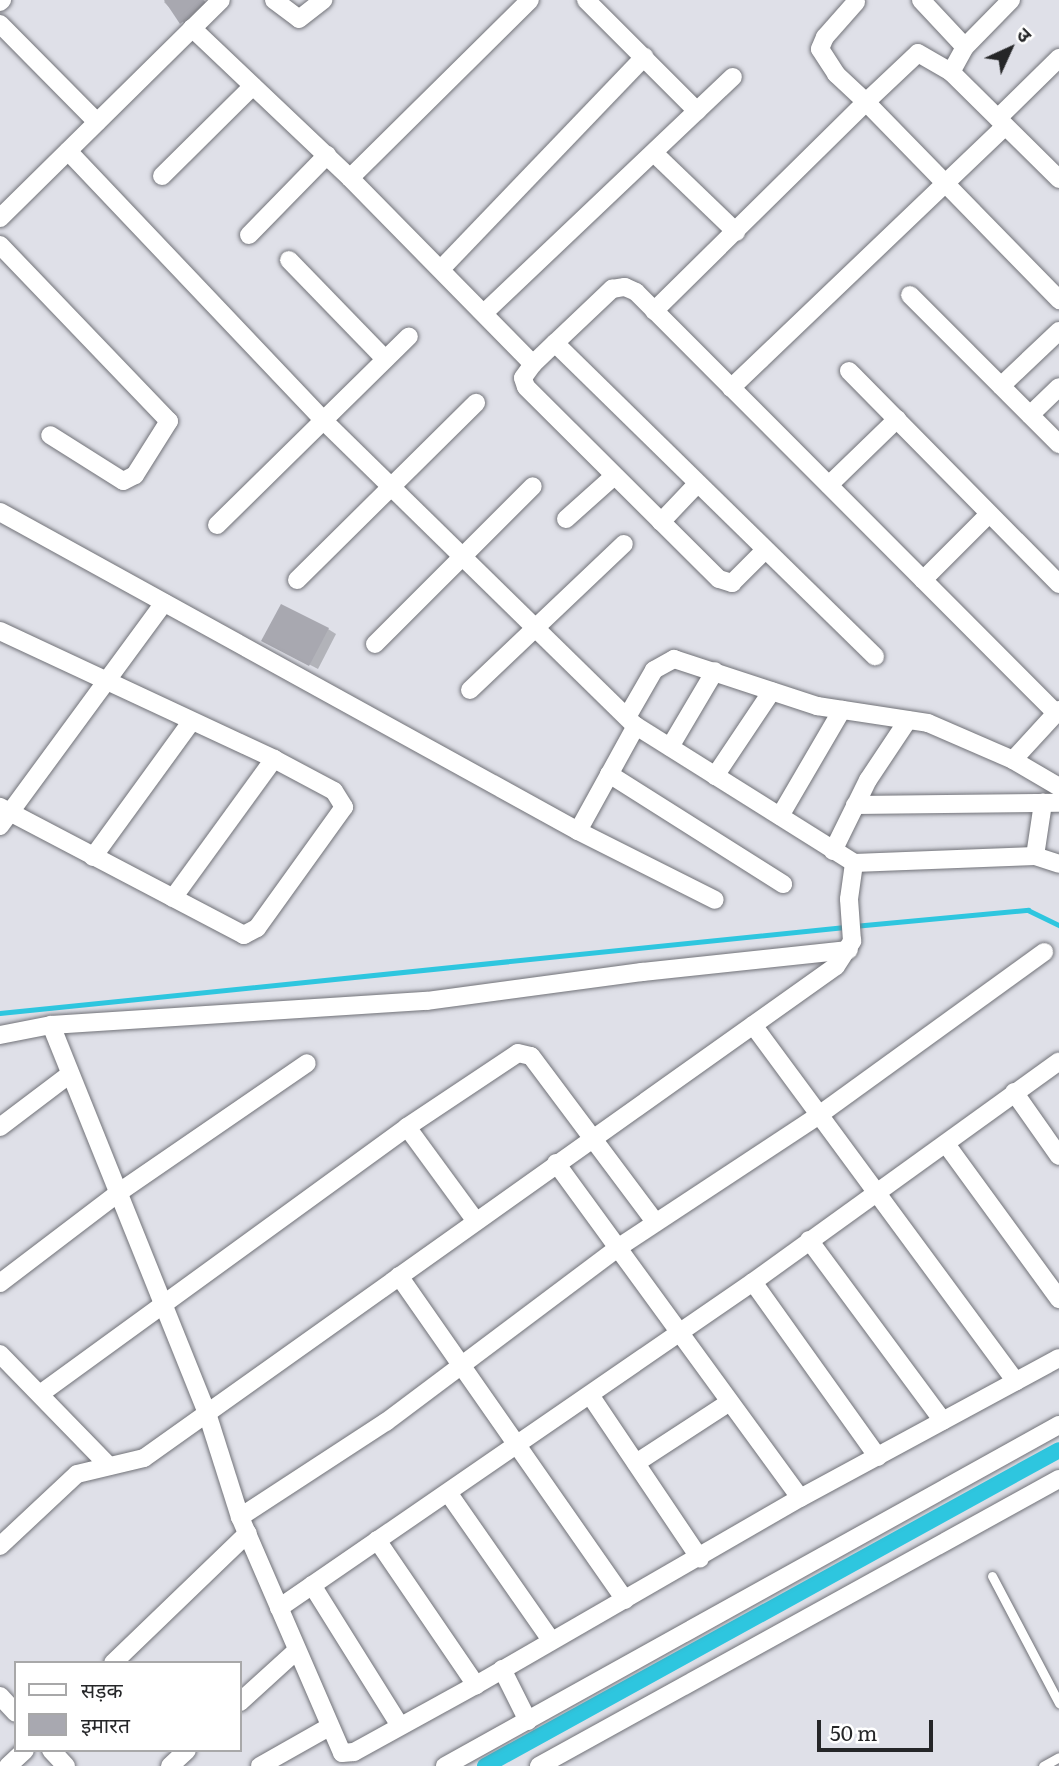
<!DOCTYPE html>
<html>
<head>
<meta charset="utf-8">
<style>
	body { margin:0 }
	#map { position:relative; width:1059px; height:1766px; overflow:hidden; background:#dfe0e8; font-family:Literata,"Noto Sans Devanagari",serif }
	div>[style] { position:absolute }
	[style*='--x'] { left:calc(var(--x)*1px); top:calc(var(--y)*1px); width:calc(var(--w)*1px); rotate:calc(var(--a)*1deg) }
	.shadow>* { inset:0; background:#0003 }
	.stream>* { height:4.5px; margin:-2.25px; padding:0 2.25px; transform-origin:2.25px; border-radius:2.25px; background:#2ec6df }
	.canal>* { height:16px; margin:-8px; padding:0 8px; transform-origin:8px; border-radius:8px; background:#2ec6df }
	.building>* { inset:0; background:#a8a8b0 }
	.roads { filter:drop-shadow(0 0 2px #717278) drop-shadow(0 0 2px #717278) }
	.service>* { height:9px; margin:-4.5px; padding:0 4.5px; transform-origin:4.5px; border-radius:4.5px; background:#fff }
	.minor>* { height:18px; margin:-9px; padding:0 9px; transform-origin:9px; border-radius:9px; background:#fff }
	span { translate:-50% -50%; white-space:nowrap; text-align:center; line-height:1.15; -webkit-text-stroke:7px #fff; paint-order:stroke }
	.legend { position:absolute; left:14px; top:1661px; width:228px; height:91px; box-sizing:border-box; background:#fff; border:2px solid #a8a8a9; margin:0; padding:9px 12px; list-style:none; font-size:21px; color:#252628 }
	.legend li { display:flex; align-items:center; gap:14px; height:35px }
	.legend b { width:35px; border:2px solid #a8a8a9 }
	.north { position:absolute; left:975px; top:14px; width:70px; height:70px; -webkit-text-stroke:5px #fff; paint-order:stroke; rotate:45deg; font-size:19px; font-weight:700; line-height:28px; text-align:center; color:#252628 }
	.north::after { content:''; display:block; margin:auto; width:24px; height:32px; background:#252628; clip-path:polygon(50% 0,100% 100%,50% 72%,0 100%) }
	.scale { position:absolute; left:817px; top:1720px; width:116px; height:32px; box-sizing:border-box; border:4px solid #252628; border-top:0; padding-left:9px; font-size:21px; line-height:24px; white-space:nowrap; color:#252628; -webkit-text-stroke:5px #fff; paint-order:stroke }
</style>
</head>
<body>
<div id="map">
	<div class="shadow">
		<div style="clip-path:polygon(166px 0,204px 0,209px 7px,187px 26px,164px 2px)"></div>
		<div style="clip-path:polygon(328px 629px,336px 634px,318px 669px,272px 645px)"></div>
	</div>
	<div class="stream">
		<div style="--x:854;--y:926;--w:175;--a:-5.3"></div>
		<div style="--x:1028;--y:910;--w:34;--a:26"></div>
		<div style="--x:0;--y:1013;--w:849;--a:-5.81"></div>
	</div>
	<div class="canal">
		<div style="--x:485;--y:1766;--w:655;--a:-28.83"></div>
	</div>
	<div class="building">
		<div style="clip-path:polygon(164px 0,203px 0,205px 3px,180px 24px)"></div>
		<div style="clip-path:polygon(281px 604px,329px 628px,309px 666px,261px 641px)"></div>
	</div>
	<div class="roads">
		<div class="service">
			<div style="--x:992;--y:1576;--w:144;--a:62.2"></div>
			<div style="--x:1043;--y:1766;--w:18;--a:-29"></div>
		</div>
		<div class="minor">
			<div style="--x:274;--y:0;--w:31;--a:37"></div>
			<div style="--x:299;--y:19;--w:31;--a:-38"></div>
			<div style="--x:586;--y:0;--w:157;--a:45"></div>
			<div style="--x:921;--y:0;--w:64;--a:46.9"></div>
			<div style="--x:1011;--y:0;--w:66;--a:134.4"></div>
			<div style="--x:965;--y:47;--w:29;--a:119"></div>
			<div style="--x:951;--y:72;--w:152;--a:44.7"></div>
			<div style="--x:0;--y:2;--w:3;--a:-45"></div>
			<div style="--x:856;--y:2;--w:47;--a:131.5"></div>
			<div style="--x:825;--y:37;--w:13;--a:113"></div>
			<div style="--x:820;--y:49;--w:30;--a:57"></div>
			<div style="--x:836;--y:74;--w:41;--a:43"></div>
			<div style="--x:866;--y:102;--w:71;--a:-43.3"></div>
			<div style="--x:918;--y:53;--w:38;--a:30"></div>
			<div style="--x:0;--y:24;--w:138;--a:45.3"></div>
			<div style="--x:192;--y:28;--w:218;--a:43.5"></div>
			<div style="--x:350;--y:178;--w:261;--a:45.5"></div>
			<div style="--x:533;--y:364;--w:30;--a:-44"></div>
			<div style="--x:555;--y:343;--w:448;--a:44.4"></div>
			<div style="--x:998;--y:118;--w:86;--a:-44.5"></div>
			<div style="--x:68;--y:151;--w:371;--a:46.5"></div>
			<div style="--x:323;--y:420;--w:438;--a:44.4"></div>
			<div style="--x:636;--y:726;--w:257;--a:32.1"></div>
			<div style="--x:854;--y:863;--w:181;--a:-2.2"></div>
			<div style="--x:1035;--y:856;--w:25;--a:18"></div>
			<div style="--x:654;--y:153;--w:114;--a:43.9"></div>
			<div style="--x:162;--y:176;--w:128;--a:-44.7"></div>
			<div style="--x:350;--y:178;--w:253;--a:-44.7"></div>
			<div style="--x:0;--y:218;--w:310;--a:-44.6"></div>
			<div style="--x:249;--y:235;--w:112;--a:-45.7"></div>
			<div style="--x:0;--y:245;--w:244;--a:46.2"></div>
			<div style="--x:169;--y:421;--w:64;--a:122.2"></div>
			<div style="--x:135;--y:475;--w:13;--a:153"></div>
			<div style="--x:123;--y:481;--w:86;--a:-147.8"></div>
			<div style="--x:289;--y:260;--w:138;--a:45.9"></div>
			<div style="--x:441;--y:269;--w:294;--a:-46.2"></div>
			<div style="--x:910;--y:295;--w:211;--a:45"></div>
			<div style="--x:654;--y:311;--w:298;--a:-44.6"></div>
			<div style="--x:866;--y:102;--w:277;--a:45.7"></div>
			<div style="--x:484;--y:313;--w:343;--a:-43.5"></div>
			<div style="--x:555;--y:343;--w:79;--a:-43.5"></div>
			<div style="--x:612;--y:289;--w:13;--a:-9"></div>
			<div style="--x:625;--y:287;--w:12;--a:24"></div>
			<div style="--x:636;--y:292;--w:595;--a:45.07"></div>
			<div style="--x:533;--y:364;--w:17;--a:126"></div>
			<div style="--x:523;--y:378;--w:9;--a:72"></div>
			<div style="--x:526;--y:387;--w:272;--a:44.9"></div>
			<div style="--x:719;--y:579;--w:14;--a:17"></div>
			<div style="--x:732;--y:583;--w:47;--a:-45"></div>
			<div style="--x:849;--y:371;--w:299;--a:45.4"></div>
			<div style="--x:1001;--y:386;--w:80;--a:-43.5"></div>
			<div style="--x:731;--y:388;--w:379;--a:-43.7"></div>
			<div style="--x:1030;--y:415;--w:40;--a:-44"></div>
			<div style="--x:829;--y:485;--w:95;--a:-44.1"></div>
			<div style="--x:0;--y:512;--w:660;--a:28.89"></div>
			<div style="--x:578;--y:831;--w:120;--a:-61.1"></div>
			<div style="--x:566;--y:519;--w:63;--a:-41.8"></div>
			<div style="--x:661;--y:522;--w:52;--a:-46.5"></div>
			<div style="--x:217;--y:525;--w:269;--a:-44.5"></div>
			<div style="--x:297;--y:580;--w:252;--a:-44.7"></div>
			<div style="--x:923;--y:580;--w:93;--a:-45"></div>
			<div style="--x:0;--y:631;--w:302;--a:25"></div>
			<div style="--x:274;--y:759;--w:68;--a:28.1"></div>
			<div style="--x:334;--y:791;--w:19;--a:58"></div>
			<div style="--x:344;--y:807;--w:149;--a:125.7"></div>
			<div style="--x:257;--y:928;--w:15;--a:152"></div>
			<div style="--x:244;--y:935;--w:276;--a:-152.3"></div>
			<div style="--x:375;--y:644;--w:223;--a:-45"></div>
			<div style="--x:470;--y:690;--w:212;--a:-43.5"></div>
			<div style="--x:627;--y:717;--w:54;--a:-60.1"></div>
			<div style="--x:654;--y:670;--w:23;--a:-29"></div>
			<div style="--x:674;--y:659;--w:151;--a:18.2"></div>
			<div style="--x:817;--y:706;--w:112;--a:8.7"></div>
			<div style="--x:928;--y:723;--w:93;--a:23.5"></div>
			<div style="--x:1013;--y:760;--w:53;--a:30.4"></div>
			<div style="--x:670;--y:747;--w:88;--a:-59.4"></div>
			<div style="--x:1013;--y:760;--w:68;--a:-47.4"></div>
			<div style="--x:609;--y:774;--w:206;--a:32.3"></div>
			<div style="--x:715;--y:776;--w:102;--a:-56.2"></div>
			<div style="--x:855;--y:805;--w:204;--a:-0.6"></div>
			<div style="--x:780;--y:816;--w:123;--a:-59.7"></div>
			<div style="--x:0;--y:826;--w:277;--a:-53.7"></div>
			<div style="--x:578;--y:831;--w:153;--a:26.7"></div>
			<div style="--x:833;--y:851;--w:79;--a:-63.8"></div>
			<div style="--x:868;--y:780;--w:72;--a:-56.3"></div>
			<div style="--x:1035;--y:856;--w:54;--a:-81.4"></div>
			<div style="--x:93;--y:857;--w:167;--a:-54"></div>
			<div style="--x:173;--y:898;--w:172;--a:-54"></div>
			<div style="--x:51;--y:1025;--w:418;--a:68.1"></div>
			<div style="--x:207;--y:1413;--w:109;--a:72.4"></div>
			<div style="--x:240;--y:1517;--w:257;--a:66.6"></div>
			<div style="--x:342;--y:1753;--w:12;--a:-5"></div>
			<div style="--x:354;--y:1752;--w:139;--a:-28.8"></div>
			<div style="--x:476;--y:1685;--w:374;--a:-30"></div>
			<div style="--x:800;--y:1498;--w:294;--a:-28.4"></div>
			<div style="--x:753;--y:1025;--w:443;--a:53.6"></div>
			<div style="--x:0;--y:1035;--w:52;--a:-11.1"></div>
			<div style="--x:51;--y:1025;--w:377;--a:-3.7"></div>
			<div style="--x:427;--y:1001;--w:217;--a:-7.7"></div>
			<div style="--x:642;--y:972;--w:208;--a:-6.1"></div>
			<div style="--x:1014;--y:1092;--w:78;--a:54.9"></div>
			<div style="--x:0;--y:1127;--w:88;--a:-37.1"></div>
			<div style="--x:407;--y:1127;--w:115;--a:53.8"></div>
			<div style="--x:946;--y:1144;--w:192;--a:53.9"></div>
			<div style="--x:556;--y:1163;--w:414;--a:53.9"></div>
			<div style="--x:809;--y:1240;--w:225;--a:53.5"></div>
			<div style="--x:399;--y:1276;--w:395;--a:55.1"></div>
			<div style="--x:753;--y:1282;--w:215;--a:54.5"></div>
			<div style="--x:0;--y:1283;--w:148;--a:-37.3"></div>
			<div style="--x:118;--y:1193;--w:229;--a:-34.5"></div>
			<div style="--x:0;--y:1354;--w:156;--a:45.8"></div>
			<div style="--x:40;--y:1394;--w:454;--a:-36"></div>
			<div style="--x:407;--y:1127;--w:133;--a:-33.7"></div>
			<div style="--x:518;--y:1053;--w:13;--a:13"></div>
			<div style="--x:531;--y:1056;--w:207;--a:53.2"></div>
			<div style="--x:590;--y:1395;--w:197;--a:56.1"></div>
			<div style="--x:636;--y:1463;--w:110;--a:-33.1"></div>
			<div style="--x:449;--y:1494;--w:177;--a:55.1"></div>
			<div style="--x:240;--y:1517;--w:174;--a:-33.1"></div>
			<div style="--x:386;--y:1422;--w:291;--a:-36.9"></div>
			<div style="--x:619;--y:1247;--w:240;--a:-33.4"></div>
			<div style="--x:819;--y:1115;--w:278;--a:-35.9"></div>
			<div style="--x:377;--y:1540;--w:176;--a:55.7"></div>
			<div style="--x:0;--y:1546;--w:105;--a:-43.1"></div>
			<div style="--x:77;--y:1474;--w:69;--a:-13.4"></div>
			<div style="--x:144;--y:1458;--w:849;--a:-35.41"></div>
			<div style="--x:836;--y:966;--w:30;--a:-57"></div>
			<div style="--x:852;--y:941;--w:42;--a:-94.1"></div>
			<div style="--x:849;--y:899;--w:36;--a:-82"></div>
			<div style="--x:312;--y:1585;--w:166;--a:58"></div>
			<div style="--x:279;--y:1608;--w:575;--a:-34.52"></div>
			<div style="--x:753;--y:1282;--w:377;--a:-35.8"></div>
			<div style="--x:113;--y:1663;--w:187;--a:-43.9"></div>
			<div style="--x:502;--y:1669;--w:58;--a:63.4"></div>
			<div style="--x:0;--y:1696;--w:23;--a:47"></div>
			<div style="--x:240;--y:1702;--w:76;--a:-42.3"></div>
			<div style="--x:51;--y:1750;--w:22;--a:47"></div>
			<div style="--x:8;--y:1766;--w:23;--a:-43"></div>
			<div style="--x:170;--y:1766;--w:23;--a:-43"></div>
			<div style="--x:260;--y:1766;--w:79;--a:-29.5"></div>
			<div style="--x:445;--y:1766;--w:702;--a:-29.05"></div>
			<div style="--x:539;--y:1766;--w:594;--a:-28.9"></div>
		</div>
	</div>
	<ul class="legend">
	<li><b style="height:9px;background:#fff"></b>सड़क</li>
	<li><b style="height:19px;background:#a8a8b0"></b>इमारत</li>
	</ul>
	<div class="north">उ</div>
	<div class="scale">50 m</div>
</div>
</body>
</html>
